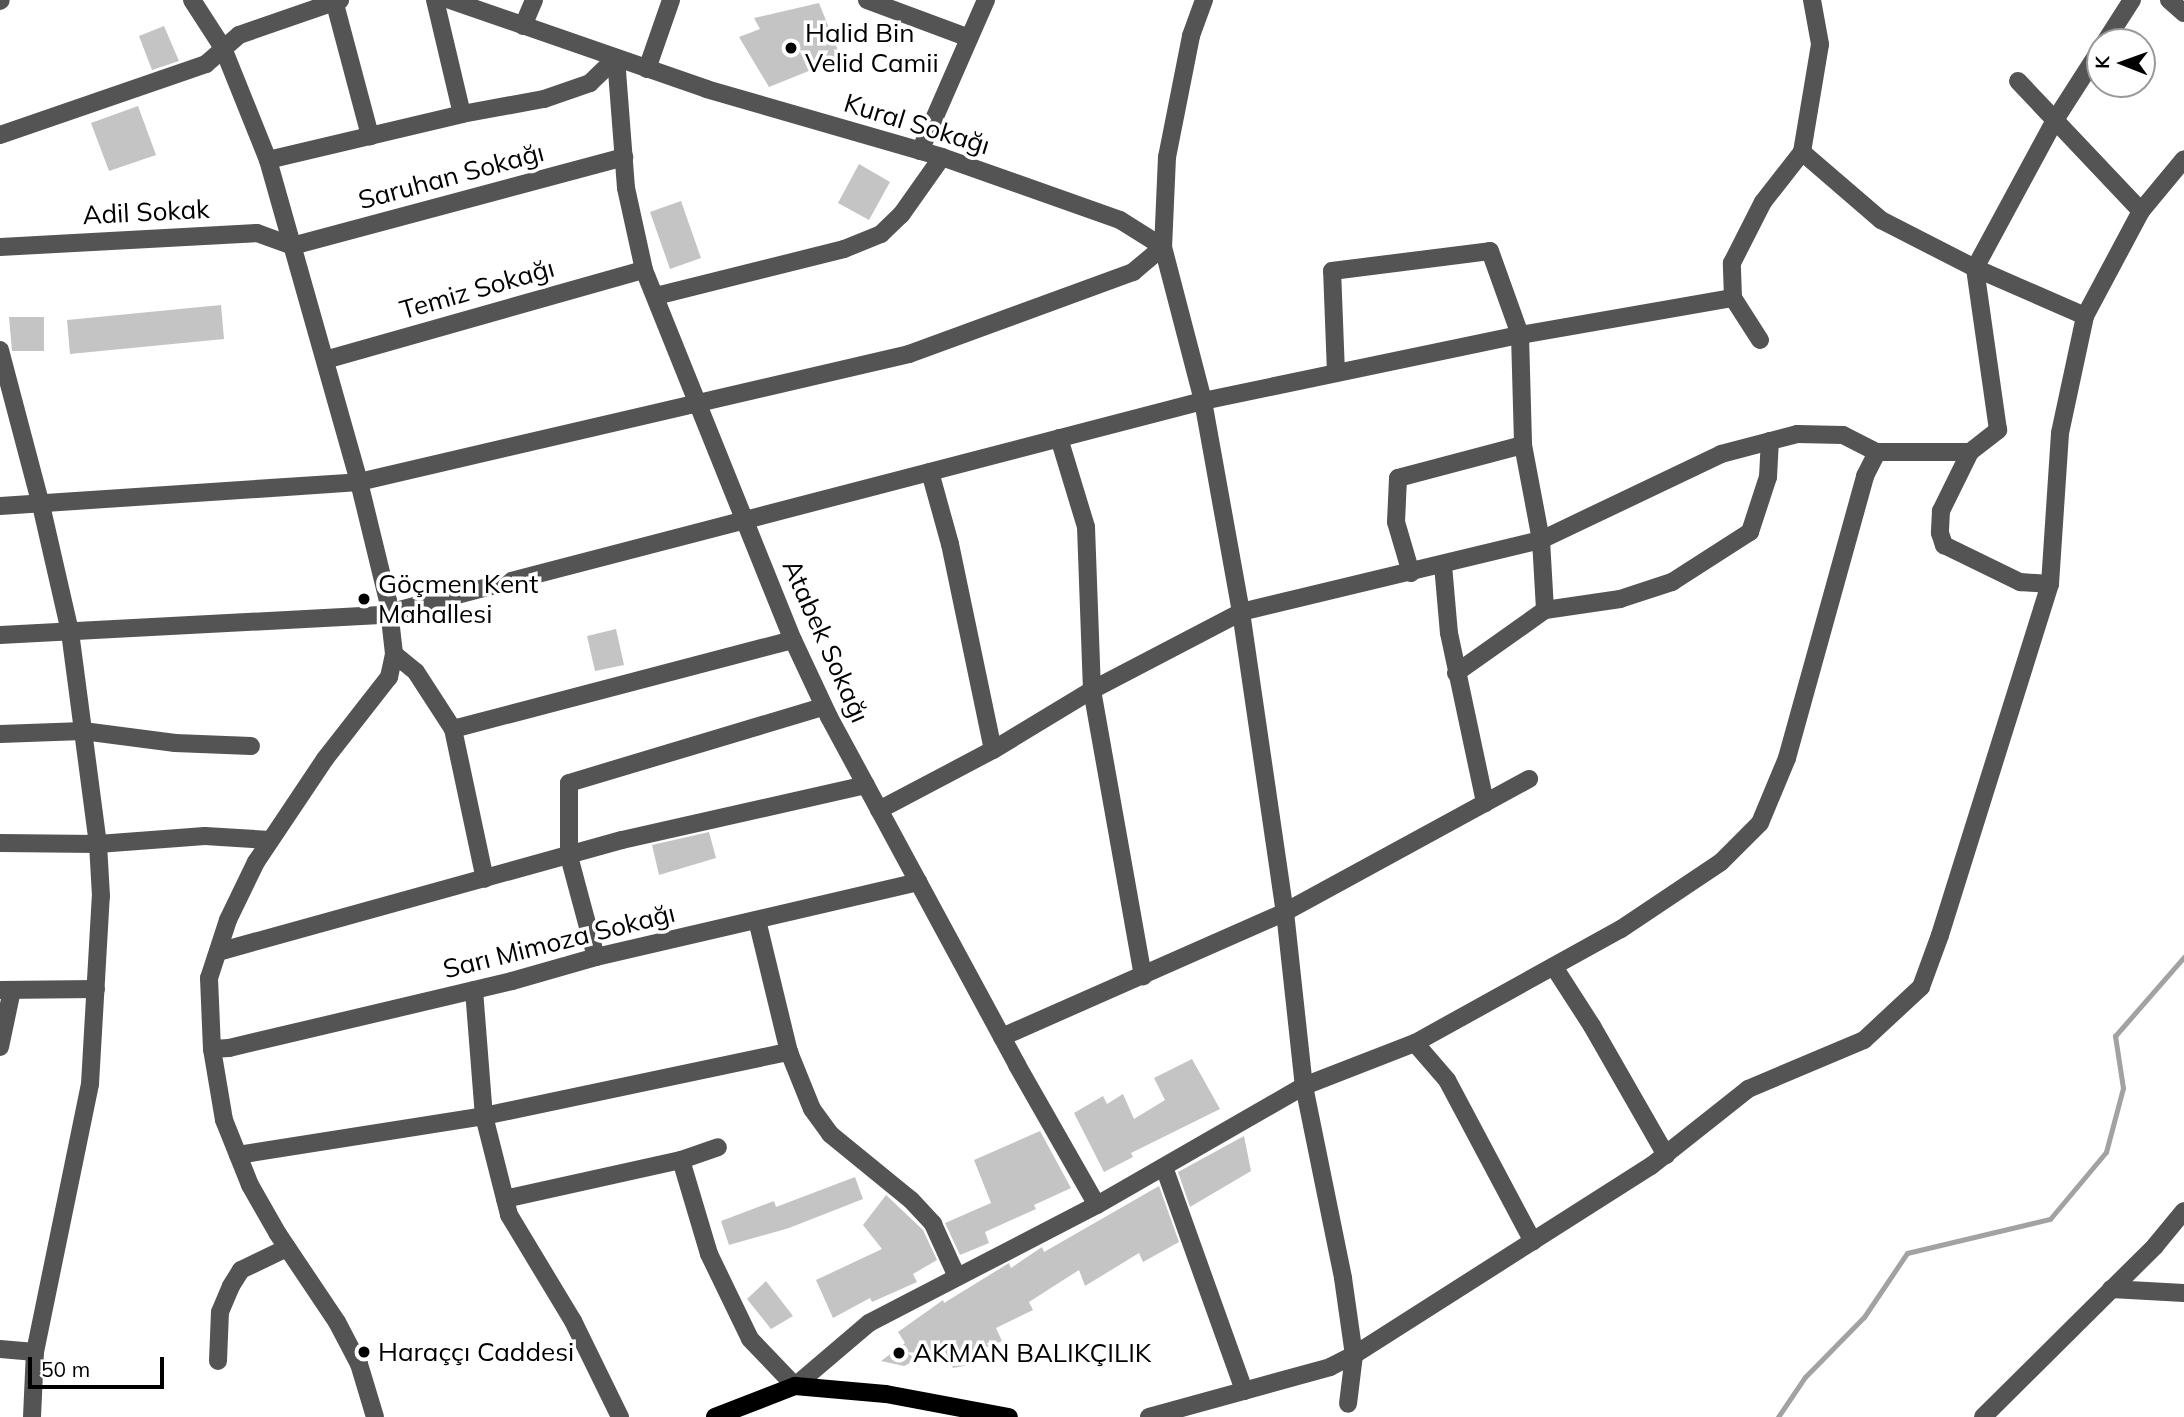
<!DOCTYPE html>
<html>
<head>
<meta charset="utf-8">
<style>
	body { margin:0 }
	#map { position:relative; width:2184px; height:1417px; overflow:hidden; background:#fff; font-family:Mulish,sans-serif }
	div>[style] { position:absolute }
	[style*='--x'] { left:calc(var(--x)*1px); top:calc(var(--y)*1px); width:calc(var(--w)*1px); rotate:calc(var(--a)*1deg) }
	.stream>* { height:5px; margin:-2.5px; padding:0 2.5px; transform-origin:2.5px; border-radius:2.5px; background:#a2a2a2 }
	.building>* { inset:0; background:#c4c4c4 }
	.minor>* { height:18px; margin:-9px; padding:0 9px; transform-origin:9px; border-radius:9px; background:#545454 }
	.major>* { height:18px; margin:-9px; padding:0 9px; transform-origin:9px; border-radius:9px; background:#000 }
	.dots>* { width:19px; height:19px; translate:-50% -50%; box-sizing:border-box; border:4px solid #fff; border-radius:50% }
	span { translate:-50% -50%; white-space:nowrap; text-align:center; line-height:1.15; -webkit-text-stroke:7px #fff; paint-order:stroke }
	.poi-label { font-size:26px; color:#000 }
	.left { translate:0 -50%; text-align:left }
	.street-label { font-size:26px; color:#000 }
	.north { position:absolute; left:2086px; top:28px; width:70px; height:70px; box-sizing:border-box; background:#fff; border:2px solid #999; border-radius:50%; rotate:271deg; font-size:19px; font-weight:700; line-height:28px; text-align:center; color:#000 }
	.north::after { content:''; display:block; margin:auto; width:24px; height:32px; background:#000; clip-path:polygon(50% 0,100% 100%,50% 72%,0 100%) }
	.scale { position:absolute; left:28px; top:1357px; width:136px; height:32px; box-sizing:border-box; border:4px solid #000; border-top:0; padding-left:9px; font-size:21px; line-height:24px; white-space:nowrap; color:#000; -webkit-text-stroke:5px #fff; paint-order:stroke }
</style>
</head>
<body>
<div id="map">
	<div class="stream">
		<div style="--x:1778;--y:1417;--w:48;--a:-56"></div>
		<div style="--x:1805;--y:1377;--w:84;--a:-45.5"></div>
		<div style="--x:1864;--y:1317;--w:77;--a:-56.1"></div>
		<div style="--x:1907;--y:1253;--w:147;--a:-13.4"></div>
		<div style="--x:2050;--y:1219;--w:87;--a:-50.1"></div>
		<div style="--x:2106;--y:1152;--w:66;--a:-75.1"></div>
		<div style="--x:2123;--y:1088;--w:53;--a:-98.7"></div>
		<div style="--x:2115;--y:1036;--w:105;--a:-48.9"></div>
	</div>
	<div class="building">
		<div style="clip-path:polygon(819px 3px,841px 58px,769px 87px,739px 37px,760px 29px,754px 18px)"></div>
		<div style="clip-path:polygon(164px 26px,179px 61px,152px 70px,139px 36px)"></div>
		<div style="clip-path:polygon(138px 106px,156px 155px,109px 171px,91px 123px)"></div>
		<div style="clip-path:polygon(859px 164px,890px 182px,869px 220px,838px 203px)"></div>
		<div style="clip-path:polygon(681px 201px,701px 258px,670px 269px,650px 212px)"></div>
		<div style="clip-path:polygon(221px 305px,224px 339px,70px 354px,67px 320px)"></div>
		<div style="clip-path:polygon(9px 317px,44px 317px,44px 351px,12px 351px)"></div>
		<div style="clip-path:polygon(616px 629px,624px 665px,595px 671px,587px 636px)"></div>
		<div style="clip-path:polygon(709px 832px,716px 858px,659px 875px,652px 845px)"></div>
		<div style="clip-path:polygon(1192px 1059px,1220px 1109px,1131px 1153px,1133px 1157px,1104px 1172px,1074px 1113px,1103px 1096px,1107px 1104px,1123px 1094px,1134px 1119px,1165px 1100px,1154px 1078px)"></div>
		<div style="clip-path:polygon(1040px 1131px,1071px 1188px,1034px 1205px,1036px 1209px,985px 1232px,989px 1243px,960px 1255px,945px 1223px,991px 1203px,974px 1160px)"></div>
		<div style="clip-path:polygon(1244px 1136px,1251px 1171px,1190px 1207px,1178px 1172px)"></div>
		<div style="clip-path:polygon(855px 1177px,863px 1199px,789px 1228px,729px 1245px,721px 1221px,774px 1201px,776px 1207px)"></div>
		<div style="clip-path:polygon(1159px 1186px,1179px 1242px,1143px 1262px,1139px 1253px,1085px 1286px,1079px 1270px,1029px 1302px,1033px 1310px,996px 1328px,1002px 1341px,970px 1354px,975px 1364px,953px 1368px,943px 1347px,904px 1366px,881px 1361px,905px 1343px,898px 1332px,943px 1300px,944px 1303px,1009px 1263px,1011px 1268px,1042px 1247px,1044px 1252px)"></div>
		<div style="clip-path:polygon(886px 1195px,923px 1230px,937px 1260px,913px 1274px,917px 1282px,872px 1302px,870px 1298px,833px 1318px,816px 1280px,882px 1249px,863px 1225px)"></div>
		<div style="clip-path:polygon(766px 1281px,793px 1316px,771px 1329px,747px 1299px)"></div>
	</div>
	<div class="minor">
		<div style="--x:192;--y:0;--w:57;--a:57.1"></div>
		<div style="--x:223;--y:48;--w:121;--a:68.1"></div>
		<div style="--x:268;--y:160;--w:335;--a:74.2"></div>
		<div style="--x:359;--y:482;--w:122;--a:76.3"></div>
		<div style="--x:388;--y:601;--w:53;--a:83.5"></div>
		<div style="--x:394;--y:654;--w:24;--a:102"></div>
		<div style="--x:389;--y:677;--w:104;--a:128"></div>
		<div style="--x:325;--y:759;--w:124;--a:123.8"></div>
		<div style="--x:256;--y:862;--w:64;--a:115.8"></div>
		<div style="--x:228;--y:920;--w:61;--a:108.1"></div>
		<div style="--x:209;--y:978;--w:71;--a:87.6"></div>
		<div style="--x:212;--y:1049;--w:72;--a:80.4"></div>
		<div style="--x:224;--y:1120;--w:70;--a:68.2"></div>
		<div style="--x:250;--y:1185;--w:56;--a:60.3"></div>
		<div style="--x:278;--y:1234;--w:106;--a:56.2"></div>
		<div style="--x:337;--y:1322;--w:47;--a:62.4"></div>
		<div style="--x:359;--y:1364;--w:55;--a:73.2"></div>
		<div style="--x:435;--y:0;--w:117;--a:76.7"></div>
		<div style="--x:867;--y:0;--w:109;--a:20.4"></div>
		<div style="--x:1204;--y:0;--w:38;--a:110"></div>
		<div style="--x:1191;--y:36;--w:123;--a:101.2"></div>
		<div style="--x:1167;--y:157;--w:90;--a:92.5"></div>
		<div style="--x:1163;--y:247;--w:159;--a:75.4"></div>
		<div style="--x:1203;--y:401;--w:214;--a:79.8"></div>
		<div style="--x:1241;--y:612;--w:303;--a:81.7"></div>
		<div style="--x:1285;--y:912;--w:175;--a:83.8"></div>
		<div style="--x:1304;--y:1086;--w:196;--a:78.5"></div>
		<div style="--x:1343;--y:1278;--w:78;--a:81.9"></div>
		<div style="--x:1354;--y:1355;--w:49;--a:97"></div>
		<div style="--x:2169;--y:0;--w:20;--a:41"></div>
		<div style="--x:0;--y:1;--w:1;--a:-45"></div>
		<div style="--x:335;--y:4;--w:137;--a:75.1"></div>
		<div style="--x:523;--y:26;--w:28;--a:-67"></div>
		<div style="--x:2105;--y:42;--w:50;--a:-57.3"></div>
		<div style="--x:616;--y:58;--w:130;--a:85.6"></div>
		<div style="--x:626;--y:188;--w:84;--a:77.6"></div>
		<div style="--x:644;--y:270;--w:399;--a:68.1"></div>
		<div style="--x:793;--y:640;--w:85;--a:64.9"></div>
		<div style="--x:829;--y:717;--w:396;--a:61.6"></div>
		<div style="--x:1017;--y:1065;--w:161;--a:60.3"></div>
		<div style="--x:647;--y:69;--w:73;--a:-70.8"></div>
		<div style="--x:2018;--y:81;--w:179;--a:46.6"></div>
		<div style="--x:0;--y:135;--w:218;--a:-19"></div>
		<div style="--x:206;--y:64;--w:44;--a:-41.3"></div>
		<div style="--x:239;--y:35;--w:107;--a:-19.1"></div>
		<div style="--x:920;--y:151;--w:165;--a:-66.4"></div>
		<div style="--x:1802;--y:152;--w:104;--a:40.7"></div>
		<div style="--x:1881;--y:220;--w:106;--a:27.1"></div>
		<div style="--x:1975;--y:268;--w:120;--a:23.6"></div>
		<div style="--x:268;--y:160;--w:199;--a:-13.3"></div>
		<div style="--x:462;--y:114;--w:83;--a:-10.4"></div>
		<div style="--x:544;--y:99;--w:49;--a:-19.2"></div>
		<div style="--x:590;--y:83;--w:36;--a:-44"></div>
		<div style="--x:0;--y:247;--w:257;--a:-3.1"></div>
		<div style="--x:257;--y:233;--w:37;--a:20"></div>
		<div style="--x:292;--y:246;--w:344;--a:-15"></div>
		<div style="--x:656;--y:296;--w:194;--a:-14"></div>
		<div style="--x:844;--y:249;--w:40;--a:-22"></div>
		<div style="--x:881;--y:234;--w:28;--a:-44"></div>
		<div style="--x:901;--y:215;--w:71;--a:-54.7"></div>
		<div style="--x:1760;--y:340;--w:50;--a:-122.7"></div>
		<div style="--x:1733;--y:298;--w:35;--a:-92"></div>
		<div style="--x:1732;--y:263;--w:68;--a:-63.1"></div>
		<div style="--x:1763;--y:202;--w:63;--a:-52"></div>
		<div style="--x:1802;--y:152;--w:109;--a:-80.5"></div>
		<div style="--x:1820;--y:44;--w:45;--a:-100.3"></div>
		<div style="--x:0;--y:350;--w:160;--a:75.2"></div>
		<div style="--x:41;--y:505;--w:130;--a:77.1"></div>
		<div style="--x:70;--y:632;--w:214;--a:82.5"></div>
		<div style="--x:98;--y:844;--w:98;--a:-179.4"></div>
		<div style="--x:325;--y:360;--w:331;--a:-15.8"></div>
		<div style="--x:1336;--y:373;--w:102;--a:-92.2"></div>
		<div style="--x:1332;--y:271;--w:159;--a:-7.2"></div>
		<div style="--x:1490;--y:251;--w:89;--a:70.3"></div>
		<div style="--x:1520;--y:335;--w:110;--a:88.4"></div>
		<div style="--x:1523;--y:445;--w:97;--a:79.3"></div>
		<div style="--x:1541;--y:540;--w:70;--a:86.7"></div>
		<div style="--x:1059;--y:438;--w:93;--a:73.1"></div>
		<div style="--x:1086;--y:527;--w:163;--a:87.9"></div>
		<div style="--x:1092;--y:690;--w:291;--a:79.9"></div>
		<div style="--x:1970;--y:452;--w:66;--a:116.2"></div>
		<div style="--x:1941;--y:511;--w:22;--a:93"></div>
		<div style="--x:1940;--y:533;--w:13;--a:72"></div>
		<div style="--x:1944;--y:545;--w:85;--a:26"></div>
		<div style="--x:2020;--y:582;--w:30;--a:4"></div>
		<div style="--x:930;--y:472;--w:75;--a:74.5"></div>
		<div style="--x:950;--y:544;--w:210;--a:78.2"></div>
		<div style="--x:0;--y:506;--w:360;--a:-3.8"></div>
		<div style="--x:359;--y:482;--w:565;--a:-13.1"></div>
		<div style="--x:909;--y:354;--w:239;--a:-20.1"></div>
		<div style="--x:1133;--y:272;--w:39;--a:-40"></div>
		<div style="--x:1163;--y:247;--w:51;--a:-147.9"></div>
		<div style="--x:1120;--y:220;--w:189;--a:-160.5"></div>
		<div style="--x:942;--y:157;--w:245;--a:-163.9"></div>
		<div style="--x:707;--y:89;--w:272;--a:-160.9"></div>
		<div style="--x:1443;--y:565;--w:68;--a:85"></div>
		<div style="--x:1449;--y:633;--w:174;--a:78"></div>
		<div style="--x:1411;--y:573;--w:53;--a:-106.4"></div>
		<div style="--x:1396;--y:522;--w:44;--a:-87.4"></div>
		<div style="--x:1398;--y:478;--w:129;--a:-14.8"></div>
		<div style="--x:0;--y:635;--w:381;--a:-3"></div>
		<div style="--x:380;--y:615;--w:850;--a:-14.58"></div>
		<div style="--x:1203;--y:401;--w:324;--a:-11.8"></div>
		<div style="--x:1520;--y:335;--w:216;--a:-9.9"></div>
		<div style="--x:394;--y:654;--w:28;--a:39"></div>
		<div style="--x:416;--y:672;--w:68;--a:57"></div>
		<div style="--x:453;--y:729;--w:351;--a:-14.7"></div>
		<div style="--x:1456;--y:673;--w:109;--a:-35.3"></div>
		<div style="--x:1545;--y:610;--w:76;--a:-8.3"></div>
		<div style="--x:1620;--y:599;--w:55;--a:-18.1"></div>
		<div style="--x:1672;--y:582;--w:93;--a:-32.7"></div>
		<div style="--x:1750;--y:532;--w:58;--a:-71.9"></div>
		<div style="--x:1768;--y:477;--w:36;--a:-87"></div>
		<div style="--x:453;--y:729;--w:153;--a:78"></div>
		<div style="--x:0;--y:734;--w:83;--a:-2.1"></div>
		<div style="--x:83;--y:731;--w:93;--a:7.4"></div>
		<div style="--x:175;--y:743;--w:76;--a:2.3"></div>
		<div style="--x:879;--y:810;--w:129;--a:-27.8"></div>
		<div style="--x:993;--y:750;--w:116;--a:-31.2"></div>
		<div style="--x:1092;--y:690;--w:168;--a:-27.6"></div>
		<div style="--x:1241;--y:612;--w:309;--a:-13.5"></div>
		<div style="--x:1541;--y:540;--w:199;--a:-25.5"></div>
		<div style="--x:1721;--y:454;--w:79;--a:-14.7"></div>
		<div style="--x:1797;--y:434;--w:46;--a:1.2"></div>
		<div style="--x:1843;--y:435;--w:38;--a:27"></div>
		<div style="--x:1877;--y:452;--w:93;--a:0"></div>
		<div style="--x:1970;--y:452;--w:36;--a:-38"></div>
		<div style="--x:1998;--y:430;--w:164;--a:-98.1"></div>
		<div style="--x:1975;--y:268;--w:168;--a:-61.6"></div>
		<div style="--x:2055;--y:120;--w:83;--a:-57.3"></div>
		<div style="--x:757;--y:920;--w:136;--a:76.4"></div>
		<div style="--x:789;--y:1052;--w:61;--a:68"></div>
		<div style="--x:812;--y:1109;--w:31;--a:54"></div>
		<div style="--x:830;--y:1134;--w:104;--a:39.2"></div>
		<div style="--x:911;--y:1200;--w:33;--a:47"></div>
		<div style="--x:933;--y:1224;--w:58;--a:65.6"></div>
		<div style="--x:218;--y:952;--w:419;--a:-15.5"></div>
		<div style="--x:622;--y:840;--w:250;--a:-12.7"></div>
		<div style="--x:596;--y:957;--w:105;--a:-105"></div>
		<div style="--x:569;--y:856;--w:73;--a:-90"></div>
		<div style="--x:569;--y:783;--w:265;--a:-16.7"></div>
		<div style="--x:1554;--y:967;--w:70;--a:57.2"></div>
		<div style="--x:1592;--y:1026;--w:149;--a:60.2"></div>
		<div style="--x:0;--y:990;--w:96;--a:-0.6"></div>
		<div style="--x:474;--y:990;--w:126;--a:85.5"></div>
		<div style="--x:484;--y:1116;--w:102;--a:75.8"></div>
		<div style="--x:509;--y:1215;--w:124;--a:58.9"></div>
		<div style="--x:573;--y:1321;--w:107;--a:63.9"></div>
		<div style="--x:1002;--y:1037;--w:309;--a:-23.8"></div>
		<div style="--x:1285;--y:912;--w:278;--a:-28.6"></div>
		<div style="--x:1415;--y:1043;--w:49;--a:49.1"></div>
		<div style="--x:1447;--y:1080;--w:183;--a:62"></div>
		<div style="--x:0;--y:1047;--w:58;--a:-78.1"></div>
		<div style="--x:212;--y:1049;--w:17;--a:-3"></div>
		<div style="--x:229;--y:1048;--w:291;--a:-13.3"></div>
		<div style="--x:512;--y:981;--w:87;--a:-15.9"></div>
		<div style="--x:596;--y:957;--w:331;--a:-13.1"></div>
		<div style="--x:238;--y:1155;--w:249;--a:-9"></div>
		<div style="--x:484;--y:1116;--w:312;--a:-11.9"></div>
		<div style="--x:681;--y:1160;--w:98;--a:73.4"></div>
		<div style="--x:709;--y:1254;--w:94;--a:64.2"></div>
		<div style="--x:750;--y:1339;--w:65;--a:46.2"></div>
		<div style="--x:795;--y:1386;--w:97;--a:-40.4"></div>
		<div style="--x:869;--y:1323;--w:257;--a:-27.4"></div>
		<div style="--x:1097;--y:1205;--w:239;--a:-29.9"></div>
		<div style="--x:1304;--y:1086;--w:119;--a:-21.2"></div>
		<div style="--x:1415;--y:1043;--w:235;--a:-29"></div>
		<div style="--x:1621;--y:929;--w:120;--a:-33.8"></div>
		<div style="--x:1721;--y:862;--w:55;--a:-45"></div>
		<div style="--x:1760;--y:823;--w:70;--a:-67.4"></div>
		<div style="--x:1787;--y:758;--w:293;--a:-74.5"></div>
		<div style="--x:1865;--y:476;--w:27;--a:-63"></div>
		<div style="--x:1164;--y:1167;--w:238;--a:70.3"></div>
		<div style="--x:505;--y:1199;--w:180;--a:-12.5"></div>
		<div style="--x:681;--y:1160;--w:39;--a:-19"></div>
		<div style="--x:2111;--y:1289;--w:73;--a:3.1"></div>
		<div style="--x:0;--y:1349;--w:35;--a:5"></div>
		<div style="--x:218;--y:1361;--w:49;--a:-87.7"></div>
		<div style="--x:220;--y:1312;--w:28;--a:-67"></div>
		<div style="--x:231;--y:1286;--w:19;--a:-58"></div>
		<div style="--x:241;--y:1270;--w:51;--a:-25.6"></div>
		<div style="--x:32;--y:1417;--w:65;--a:-87.4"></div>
		<div style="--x:35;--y:1352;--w:274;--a:-78.4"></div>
		<div style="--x:90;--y:1084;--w:188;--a:-86.7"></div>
		<div style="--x:101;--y:896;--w:52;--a:-93.3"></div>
		<div style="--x:98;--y:844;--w:107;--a:-4.3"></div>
		<div style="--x:205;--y:836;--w:65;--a:3.5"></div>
		<div style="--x:1149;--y:1417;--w:188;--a:-15.4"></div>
		<div style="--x:1330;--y:1367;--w:27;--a:-27"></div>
		<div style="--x:1354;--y:1355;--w:352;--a:-32.5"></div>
		<div style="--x:1651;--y:1166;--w:124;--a:-38.4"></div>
		<div style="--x:1748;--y:1089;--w:126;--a:-22.9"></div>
		<div style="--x:1864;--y:1040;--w:78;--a:-42.9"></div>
		<div style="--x:1921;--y:987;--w:55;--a:-69.9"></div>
		<div style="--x:1940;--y:935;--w:368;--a:-72.6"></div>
		<div style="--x:2050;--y:584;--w:151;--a:-86.2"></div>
		<div style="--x:2060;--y:433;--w:120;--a:-77.9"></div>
		<div style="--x:2085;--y:316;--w:119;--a:-61.9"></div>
		<div style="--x:2141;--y:211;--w:67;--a:-50.4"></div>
		<div style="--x:1983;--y:1417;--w:243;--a:-44.8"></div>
		<div style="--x:2155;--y:1246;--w:45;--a:-50.4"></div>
	</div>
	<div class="major">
		<div style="--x:715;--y:1417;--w:86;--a:-21.2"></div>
		<div style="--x:795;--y:1386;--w:91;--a:5"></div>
		<div style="--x:886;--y:1394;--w:125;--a:10.6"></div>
	</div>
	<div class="dots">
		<div style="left:791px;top:48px;background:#000"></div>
		<div style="left:364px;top:599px;background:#000"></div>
		<div style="left:364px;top:1352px;background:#000"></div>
		<div style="left:899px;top:1353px;background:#000"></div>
	</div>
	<div class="poi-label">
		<span class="left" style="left:805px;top:48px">Halid Bin<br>Velid Camii</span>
		<span class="left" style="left:378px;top:599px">Göçmen Kent<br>Mahallesi</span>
		<span class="left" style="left:378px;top:1352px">Haraççı Caddesi</span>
		<span class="left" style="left:913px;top:1353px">AKMAN BALIKÇILIK</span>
	</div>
	<div class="street-label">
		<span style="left:917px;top:124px;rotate:17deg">Kural Sokağı</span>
		<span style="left:451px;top:176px;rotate:-15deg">Saruhan Sokağı</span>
		<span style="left:146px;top:212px;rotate:-3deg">Adil Sokak</span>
		<span style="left:477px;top:289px;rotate:-16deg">Temiz Sokağı</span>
		<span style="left:826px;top:641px;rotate:66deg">Atabek Sokağı</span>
		<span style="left:559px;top:941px;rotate:-14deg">Sarı Mimoza Sokağı</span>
	</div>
	<div class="north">K</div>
	<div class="scale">50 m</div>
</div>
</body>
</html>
